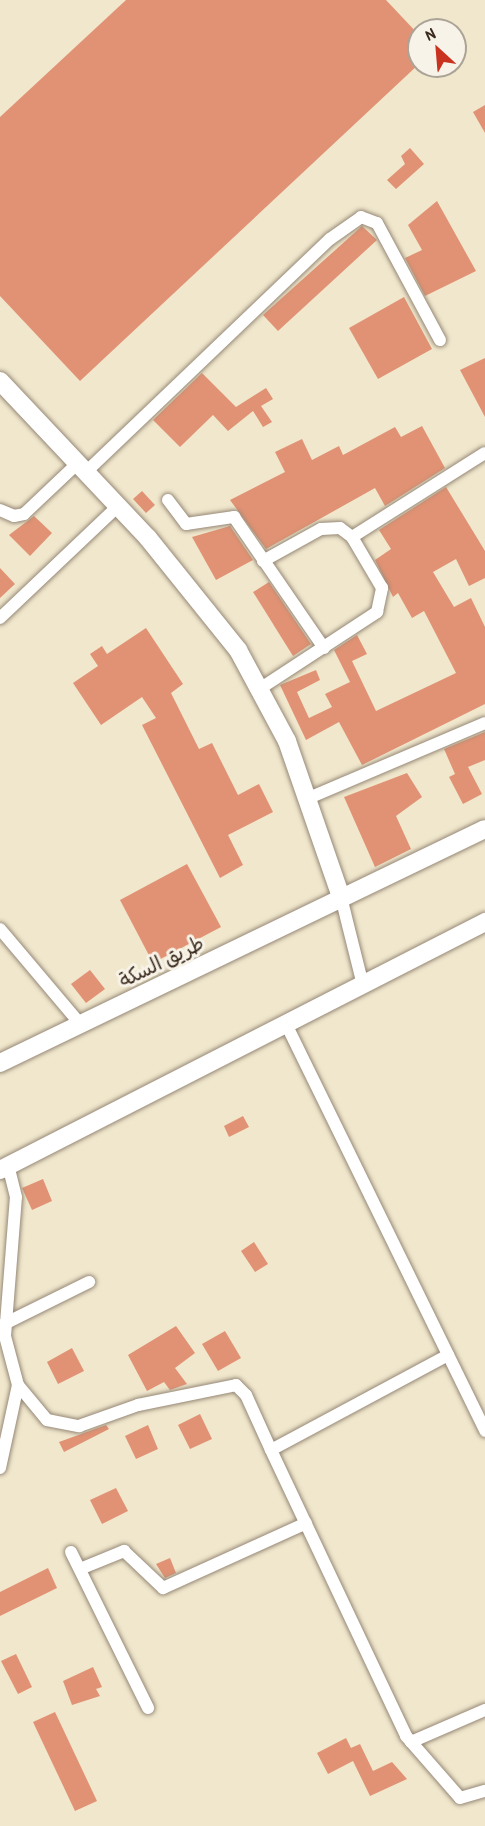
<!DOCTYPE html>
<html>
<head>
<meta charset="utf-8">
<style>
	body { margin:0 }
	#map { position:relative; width:485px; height:1826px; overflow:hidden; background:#f0e7cd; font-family:"Patrick Hand","Playpen Sans Arabic",sans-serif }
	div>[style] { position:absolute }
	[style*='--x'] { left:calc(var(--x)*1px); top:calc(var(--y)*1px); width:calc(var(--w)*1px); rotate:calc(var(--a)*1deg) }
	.building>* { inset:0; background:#e19274 }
	.roads { filter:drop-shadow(0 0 2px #968876) drop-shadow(0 0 2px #968876) }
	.street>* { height:12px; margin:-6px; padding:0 6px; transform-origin:6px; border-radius:6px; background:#fff }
	.secondary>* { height:18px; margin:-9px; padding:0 9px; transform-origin:9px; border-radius:9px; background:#fff }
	span { translate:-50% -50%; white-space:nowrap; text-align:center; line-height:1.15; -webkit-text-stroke:6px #f7f3e8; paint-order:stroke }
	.street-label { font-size:20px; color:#3b2a1e }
	.north { position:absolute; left:407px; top:18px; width:60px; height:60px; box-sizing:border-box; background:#f7f3e8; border:2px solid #aca397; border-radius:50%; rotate:334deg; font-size:16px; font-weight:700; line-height:24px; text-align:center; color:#3b2a1e }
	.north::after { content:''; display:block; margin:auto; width:21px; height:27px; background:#c8321e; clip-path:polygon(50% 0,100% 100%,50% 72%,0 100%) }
</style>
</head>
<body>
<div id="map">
	<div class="building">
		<div style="clip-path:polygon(126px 0,386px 0,419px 35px,419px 64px,80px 381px,0 296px,0 117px)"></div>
		<div style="clip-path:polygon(485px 105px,485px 133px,473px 112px)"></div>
		<div style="clip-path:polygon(410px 148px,424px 164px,396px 189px,387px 180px,405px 164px,401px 156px)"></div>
		<div style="clip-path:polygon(437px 201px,476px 271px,425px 296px,405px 258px,422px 250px,408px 225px)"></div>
		<div style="clip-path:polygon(362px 226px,377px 240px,278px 331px,263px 315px)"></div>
		<div style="clip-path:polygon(404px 297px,432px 349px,378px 379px,349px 328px)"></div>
		<div style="clip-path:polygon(485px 358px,485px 417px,460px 370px)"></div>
		<div style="clip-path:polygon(202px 373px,236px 407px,266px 388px,273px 399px,261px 406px,272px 422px,263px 427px,253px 411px,228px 431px,213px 415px,180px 447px,153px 420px)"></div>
		<div style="clip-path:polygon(422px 426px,445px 468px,385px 506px,375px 488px,266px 549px,230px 500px,285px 472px,275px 452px,302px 439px,312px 460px,339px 446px,343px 455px,395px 427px,401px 437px)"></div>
		<div style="clip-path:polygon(446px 487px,485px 551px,485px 578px,469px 586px,456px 559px,433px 572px,454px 607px,471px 598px,485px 627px,485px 704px,362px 765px,339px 722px,306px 740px,280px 685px,316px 670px,320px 680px,297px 692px,309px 718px,332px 707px,325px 694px,350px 682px,334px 650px,357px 635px,367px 654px,352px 661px,376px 711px,456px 673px,424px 611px,412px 618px,398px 593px,393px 597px,375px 560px,391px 549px,379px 530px)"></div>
		<div style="clip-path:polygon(142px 491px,155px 505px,146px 513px,133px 499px)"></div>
		<div style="clip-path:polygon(34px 516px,52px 533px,30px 556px,9px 535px)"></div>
		<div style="clip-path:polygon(230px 526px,253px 560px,216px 580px,192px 537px)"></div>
		<div style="clip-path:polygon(0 568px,15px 584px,0 598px)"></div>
		<div style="clip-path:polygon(269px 582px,311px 644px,293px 656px,253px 592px)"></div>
		<div style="clip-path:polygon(146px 628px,183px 684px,171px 693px,199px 749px,212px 743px,238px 795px,259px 784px,273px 812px,228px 835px,243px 865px,220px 878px,142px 725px,156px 718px,142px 697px,101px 725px,73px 683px,98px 666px,90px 654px,102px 646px,107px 654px)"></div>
		<div style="clip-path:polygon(485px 732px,485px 760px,468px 767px,482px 794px,463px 804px,449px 777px,455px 774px,444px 749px)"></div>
		<div style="clip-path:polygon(407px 773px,422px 797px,396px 816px,411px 849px,375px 867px,344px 797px)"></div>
		<div style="clip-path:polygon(187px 864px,221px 927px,153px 963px,120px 900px)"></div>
		<div style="clip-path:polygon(90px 970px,105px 989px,86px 1003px,71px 984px)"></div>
		<div style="clip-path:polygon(243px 1116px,249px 1127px,229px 1137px,224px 1126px)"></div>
		<div style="clip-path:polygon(43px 1179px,52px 1201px,32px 1210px,22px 1188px)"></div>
		<div style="clip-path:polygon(254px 1242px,268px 1264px,255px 1272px,241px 1251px)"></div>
		<div style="clip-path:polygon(176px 1326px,195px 1353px,175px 1368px,187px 1384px,170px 1390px,164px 1382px,147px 1391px,128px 1355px)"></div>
		<div style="clip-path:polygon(225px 1331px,241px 1358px,218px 1371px,202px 1344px)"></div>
		<div style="clip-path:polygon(72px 1348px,84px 1371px,58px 1384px,47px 1362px)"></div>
		<div style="clip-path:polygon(200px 1414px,212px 1439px,190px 1449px,178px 1425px)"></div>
		<div style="clip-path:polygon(106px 1425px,109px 1429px,64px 1452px,59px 1442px)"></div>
		<div style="clip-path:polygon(148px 1425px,158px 1449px,136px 1459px,125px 1436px)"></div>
		<div style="clip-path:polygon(116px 1488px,128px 1511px,102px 1524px,90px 1500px)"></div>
		<div style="clip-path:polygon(170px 1558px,176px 1573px,165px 1578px,156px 1564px)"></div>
		<div style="clip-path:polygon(48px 1568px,57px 1588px,0 1616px,0 1592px)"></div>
		<div style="clip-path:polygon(16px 1654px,32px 1687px,18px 1694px,1px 1661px)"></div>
		<div style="clip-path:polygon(93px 1667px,102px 1687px,96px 1689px,100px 1696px,72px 1705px,63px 1681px)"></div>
		<div style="clip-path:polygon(55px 1712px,97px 1801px,75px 1811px,33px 1722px)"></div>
		<div style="clip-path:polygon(346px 1738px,351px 1748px,360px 1744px,373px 1771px,392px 1762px,407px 1779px,370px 1796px,353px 1761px,328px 1774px,317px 1753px)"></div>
	</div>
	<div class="roads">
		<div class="street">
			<div style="--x:86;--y:472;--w:337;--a:-43.7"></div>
			<div style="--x:330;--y:239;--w:38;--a:-35"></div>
			<div style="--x:361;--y:217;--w:17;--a:21"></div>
			<div style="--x:377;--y:223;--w:133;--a:61.7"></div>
			<div style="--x:168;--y:500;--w:30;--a:53"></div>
			<div style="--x:186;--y:524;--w:49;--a:-8.3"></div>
			<div style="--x:234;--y:517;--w:159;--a:55.5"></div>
			<div style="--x:0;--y:510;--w:15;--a:23"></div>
			<div style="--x:14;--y:516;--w:10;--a:-11"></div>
			<div style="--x:24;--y:514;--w:74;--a:-43.4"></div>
			<div style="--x:263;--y:561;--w:66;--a:-28.9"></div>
			<div style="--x:321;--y:529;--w:19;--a:-3"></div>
			<div style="--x:340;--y:528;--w:15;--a:37"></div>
			<div style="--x:0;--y:618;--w:163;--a:-43.5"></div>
			<div style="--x:261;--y:688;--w:139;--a:-33.2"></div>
			<div style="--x:377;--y:612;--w:25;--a:-78"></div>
			<div style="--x:382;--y:588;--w:59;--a:-120.5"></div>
			<div style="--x:352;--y:537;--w:157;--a:-32.3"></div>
			<div style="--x:309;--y:798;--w:191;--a:-23.1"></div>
			<div style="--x:341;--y:897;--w:91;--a:76"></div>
			<div style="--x:0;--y:929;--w:126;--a:49.8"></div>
			<div style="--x:287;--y:1026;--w:451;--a:63.9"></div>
			<div style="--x:4;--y:1324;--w:95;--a:-26.3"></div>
			<div style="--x:18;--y:1385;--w:45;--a:50.4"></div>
			<div style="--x:47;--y:1420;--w:33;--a:11"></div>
			<div style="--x:79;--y:1426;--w:63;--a:-19.6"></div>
			<div style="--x:138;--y:1405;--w:100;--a:-11.5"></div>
			<div style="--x:236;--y:1385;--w:14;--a:45"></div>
			<div style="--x:246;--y:1395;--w:60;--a:65.6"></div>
			<div style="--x:271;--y:1450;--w:201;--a:-28.2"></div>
			<div style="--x:271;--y:1450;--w:316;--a:64.7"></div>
			<div style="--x:406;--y:1736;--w:82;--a:48.9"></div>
			<div style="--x:460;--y:1798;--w:26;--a:-16"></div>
			<div style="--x:0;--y:1468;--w:85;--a:-77.8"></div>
			<div style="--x:18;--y:1385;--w:51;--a:-104.9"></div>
			<div style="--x:5;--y:1336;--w:139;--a:-85.5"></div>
			<div style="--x:16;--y:1197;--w:32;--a:-104"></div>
			<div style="--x:71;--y:1552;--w:174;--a:63.7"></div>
			<div style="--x:80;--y:1569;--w:48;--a:-22.2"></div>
			<div style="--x:124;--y:1551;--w:54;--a:43.5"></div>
			<div style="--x:163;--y:1588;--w:157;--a:-24.4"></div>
			<div style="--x:411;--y:1742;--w:81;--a:-23.4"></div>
		</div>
		<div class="secondary">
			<div style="--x:0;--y:381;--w:216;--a:46.7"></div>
			<div style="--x:148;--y:538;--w:144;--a:51.2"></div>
			<div style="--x:238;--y:650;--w:103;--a:61.7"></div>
			<div style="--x:287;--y:741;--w:165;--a:70.9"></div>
			<div style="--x:0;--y:1063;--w:538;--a:-25.76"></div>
			<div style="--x:0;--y:1170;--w:545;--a:-27.08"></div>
		</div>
	</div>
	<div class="street-label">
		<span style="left:161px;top:961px;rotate:-26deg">طريق السكة</span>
	</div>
	<div class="north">N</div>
</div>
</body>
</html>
